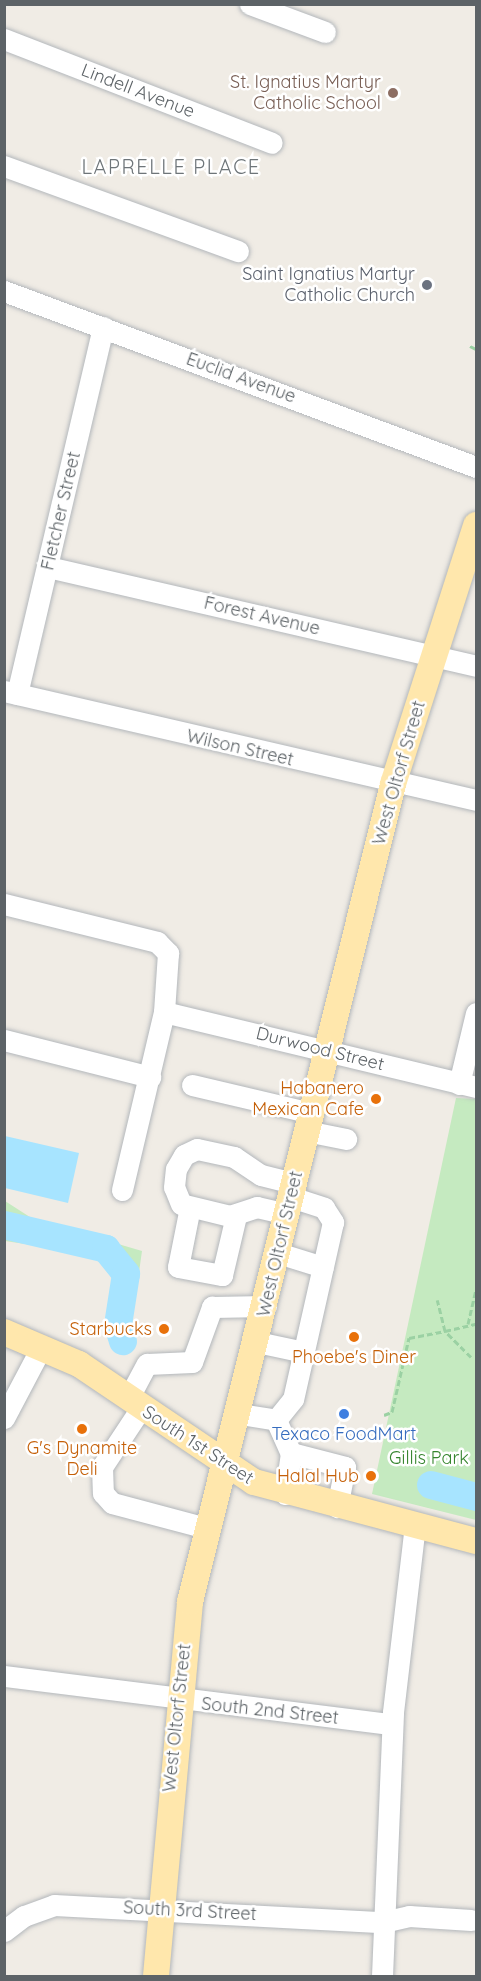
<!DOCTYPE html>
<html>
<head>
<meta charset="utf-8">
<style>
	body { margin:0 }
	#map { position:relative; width:481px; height:1981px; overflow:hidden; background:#f0ece5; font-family:Quicksand,sans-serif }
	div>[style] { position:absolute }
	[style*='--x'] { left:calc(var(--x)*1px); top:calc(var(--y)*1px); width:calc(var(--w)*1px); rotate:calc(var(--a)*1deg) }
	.green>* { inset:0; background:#c5eac0 }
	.water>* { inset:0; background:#a7e4ff }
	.river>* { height:28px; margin:-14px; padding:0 14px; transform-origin:14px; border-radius:14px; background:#a7e4ff }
	.path>* { height:3px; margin-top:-1.5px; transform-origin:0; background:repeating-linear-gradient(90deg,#9bd1a3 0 6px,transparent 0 9px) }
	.roads { filter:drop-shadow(0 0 2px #b3b7bb) drop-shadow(0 0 2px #b3b7bb) }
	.minor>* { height:21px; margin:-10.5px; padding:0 10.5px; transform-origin:10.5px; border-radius:10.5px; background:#fff }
	.major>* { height:26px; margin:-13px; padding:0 13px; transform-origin:13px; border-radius:13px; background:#ffe7ac }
	.dots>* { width:16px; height:16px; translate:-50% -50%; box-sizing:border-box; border:3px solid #fff; border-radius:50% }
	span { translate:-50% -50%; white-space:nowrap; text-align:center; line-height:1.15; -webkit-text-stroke:5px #fff; paint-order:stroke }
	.education-label { font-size:18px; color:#785e54 }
	.right { translate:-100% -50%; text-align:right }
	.street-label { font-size:18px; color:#5d6367 }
	.worship-label { font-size:18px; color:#5b616d }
	.food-label { font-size:18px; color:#c56008 }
	.shop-label { font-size:18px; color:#366cbe }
	.park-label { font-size:18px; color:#35852e }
	.neighbourhood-label { font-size:20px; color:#6e7579; letter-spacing:1.5px }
	.frame { position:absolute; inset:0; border:6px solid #5d6367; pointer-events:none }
</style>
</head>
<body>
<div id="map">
	<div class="green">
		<div style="clip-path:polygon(456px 1098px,476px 1099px,476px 1520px,372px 1494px)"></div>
		<div style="clip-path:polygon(5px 1201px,33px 1219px,142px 1251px,130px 1336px,115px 1317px,120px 1280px,112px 1262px,101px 1255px,5px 1241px)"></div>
	</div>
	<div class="water">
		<div style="clip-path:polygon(5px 1136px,79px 1153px,68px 1203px,5px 1188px)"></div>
	</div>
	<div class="river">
		<div style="--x:4;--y:1225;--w:105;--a:13.2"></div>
		<div style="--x:106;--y:1249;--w:32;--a:51"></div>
		<div style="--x:126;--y:1274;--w:52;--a:98.9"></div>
		<div style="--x:118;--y:1325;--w:17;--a:73"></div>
		<div style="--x:431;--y:1485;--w:47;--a:14.9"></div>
	</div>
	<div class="path">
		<div style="--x:470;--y:346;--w:7;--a:27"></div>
		<div style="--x:468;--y:1324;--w:36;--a:-77"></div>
		<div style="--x:471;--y:1357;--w:37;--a:-135"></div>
		<div style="--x:445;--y:1331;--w:32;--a:-13"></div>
		<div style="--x:384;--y:1415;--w:9;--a:-21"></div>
		<div style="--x:392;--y:1412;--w:76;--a:-77.1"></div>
		<div style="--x:409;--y:1338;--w:37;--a:-11"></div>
		<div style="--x:445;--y:1331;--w:32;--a:-104"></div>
	</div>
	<div class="roads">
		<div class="minor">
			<div style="--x:250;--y:4;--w:80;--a:20.5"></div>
			<div style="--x:4;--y:39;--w:287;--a:21.2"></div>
			<div style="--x:4;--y:166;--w:249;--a:20"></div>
			<div style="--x:4;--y:291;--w:504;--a:20.45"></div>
			<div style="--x:48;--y:567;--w:439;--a:13"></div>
			<div style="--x:4;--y:691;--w:484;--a:13"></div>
			<div style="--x:17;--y:694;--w:377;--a:-76.8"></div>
			<div style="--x:4;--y:904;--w:158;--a:13.9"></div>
			<div style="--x:157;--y:942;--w:16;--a:45"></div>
			<div style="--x:168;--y:953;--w:59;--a:93.9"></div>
			<div style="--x:164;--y:1012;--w:183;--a:103.3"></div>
			<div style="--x:164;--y:1012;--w:321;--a:13.5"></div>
			<div style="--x:4;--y:1040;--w:151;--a:14.2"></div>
			<div style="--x:459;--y:1084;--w:73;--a:-76.5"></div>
			<div style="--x:192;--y:1085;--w:122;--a:13.2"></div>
			<div style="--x:306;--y:1131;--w:41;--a:11.3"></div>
			<div style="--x:291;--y:1197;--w:35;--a:18"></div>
			<div style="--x:324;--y:1208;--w:17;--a:57"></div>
			<div style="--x:333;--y:1222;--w:181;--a:102.7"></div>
			<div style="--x:293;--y:1399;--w:27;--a:129"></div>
			<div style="--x:276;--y:1420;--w:36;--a:66"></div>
			<div style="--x:291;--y:1453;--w:56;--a:14.5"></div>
			<div style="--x:345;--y:1467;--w:41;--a:101.3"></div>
			<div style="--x:190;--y:1207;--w:61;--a:101.3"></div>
			<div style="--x:178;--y:1267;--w:45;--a:10.3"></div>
			<div style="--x:222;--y:1275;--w:61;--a:-76.7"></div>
			<div style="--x:287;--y:1214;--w:31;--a:-167"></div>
			<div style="--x:257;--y:1207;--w:28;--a:162"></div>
			<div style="--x:230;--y:1216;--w:50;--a:-166.2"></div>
			<div style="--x:181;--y:1204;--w:18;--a:-112"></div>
			<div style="--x:174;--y:1187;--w:18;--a:-84"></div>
			<div style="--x:176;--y:1169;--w:16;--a:-60"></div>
			<div style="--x:184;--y:1155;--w:14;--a:-25"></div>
			<div style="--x:197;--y:1149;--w:38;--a:12"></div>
			<div style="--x:234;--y:1157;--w:32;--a:34"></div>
			<div style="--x:261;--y:1175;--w:34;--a:14"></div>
			<div style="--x:278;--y:1253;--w:47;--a:17.3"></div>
			<div style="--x:257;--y:1342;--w:48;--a:12"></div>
			<div style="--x:128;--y:1399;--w:40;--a:-62"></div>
			<div style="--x:147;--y:1364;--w:45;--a:-2.5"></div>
			<div style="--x:192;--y:1362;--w:59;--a:-70"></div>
			<div style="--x:212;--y:1307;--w:54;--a:-1.1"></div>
			<div style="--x:141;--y:1408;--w:71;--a:123.5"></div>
			<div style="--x:102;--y:1467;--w:26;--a:88"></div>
			<div style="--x:103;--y:1493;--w:13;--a:48"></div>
			<div style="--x:112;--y:1503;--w:97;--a:14.9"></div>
			<div style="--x:240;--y:1414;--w:36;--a:9"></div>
			<div style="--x:4;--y:1418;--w:81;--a:-62.2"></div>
			<div style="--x:285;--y:1494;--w:41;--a:-81.7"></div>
			<div style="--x:4;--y:1676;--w:391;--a:7.1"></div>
			<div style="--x:4;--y:1931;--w:25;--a:-37"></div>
			<div style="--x:24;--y:1916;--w:32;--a:-20"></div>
			<div style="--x:54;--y:1905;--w:329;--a:3"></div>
			<div style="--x:383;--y:1922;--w:27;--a:-13"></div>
			<div style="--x:409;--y:1916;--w:62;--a:3.7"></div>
			<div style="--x:382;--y:1976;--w:264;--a:-87.6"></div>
			<div style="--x:393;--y:1712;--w:187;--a:-83.3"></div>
		</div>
		<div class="major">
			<div style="--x:4;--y:1332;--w:82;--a:23.1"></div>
			<div style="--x:79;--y:1364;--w:211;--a:34"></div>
			<div style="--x:254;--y:1482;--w:230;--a:14.9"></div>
			<div style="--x:156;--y:1976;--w:376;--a:-84.8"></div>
			<div style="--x:190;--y:1602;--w:843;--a:-76.06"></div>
			<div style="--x:393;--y:784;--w:272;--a:-72.2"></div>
		</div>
	</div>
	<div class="dots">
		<div style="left:393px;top:93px;background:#8d6e63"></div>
		<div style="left:427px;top:285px;background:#6b7280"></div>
		<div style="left:376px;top:1099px;background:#e8710a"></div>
		<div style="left:164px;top:1329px;background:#e8710a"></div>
		<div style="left:354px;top:1337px;background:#e8710a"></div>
		<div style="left:344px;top:1414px;background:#3f7fe0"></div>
		<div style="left:82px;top:1429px;background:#e8710a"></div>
		<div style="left:371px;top:1476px;background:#e8710a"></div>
	</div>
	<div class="education-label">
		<span class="right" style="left:381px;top:93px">St. Ignatius Martyr<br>Catholic School</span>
	</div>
	<div class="street-label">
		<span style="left:138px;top:91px;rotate:21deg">Lindell Avenue</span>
		<span style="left:241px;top:378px;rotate:20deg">Euclid Avenue</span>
		<span style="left:61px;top:511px;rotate:-77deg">Fletcher Street</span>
		<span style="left:262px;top:616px;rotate:13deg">Forest Avenue</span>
		<span style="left:240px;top:748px;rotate:13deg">Wilson Street</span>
		<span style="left:399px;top:773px;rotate:-74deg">West Oltorf Street</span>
		<span style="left:320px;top:1049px;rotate:14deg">Durwood Street</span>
		<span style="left:280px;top:1244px;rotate:-77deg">West Oltorf Street</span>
		<span style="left:198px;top:1445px;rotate:33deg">South 1st Street</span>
		<span style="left:270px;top:1711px;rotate:6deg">South 2nd Street</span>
		<span style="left:177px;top:1718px;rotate:-84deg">West Oltorf Street</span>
		<span style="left:190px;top:1911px;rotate:3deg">South 3rd Street</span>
	</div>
	<div class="worship-label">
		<span class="right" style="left:415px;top:285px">Saint Ignatius Martyr<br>Catholic Church</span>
	</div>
	<div class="food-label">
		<span class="right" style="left:364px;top:1099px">Habanero<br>Mexican Cafe</span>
		<span class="right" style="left:152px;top:1329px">Starbucks</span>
		<span style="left:354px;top:1357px">Phoebe's Diner</span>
		<span style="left:82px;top:1459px">G's Dynamite<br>Deli</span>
		<span class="right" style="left:359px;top:1476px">Halal Hub</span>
	</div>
	<div class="shop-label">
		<span style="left:344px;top:1434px">Texaco FoodMart</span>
	</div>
	<div class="park-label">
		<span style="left:429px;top:1458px">Gillis Park</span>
	</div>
	<div class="neighbourhood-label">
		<span style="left:171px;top:166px">LAPRELLE PLACE</span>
	</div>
	<div class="frame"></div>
</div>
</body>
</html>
